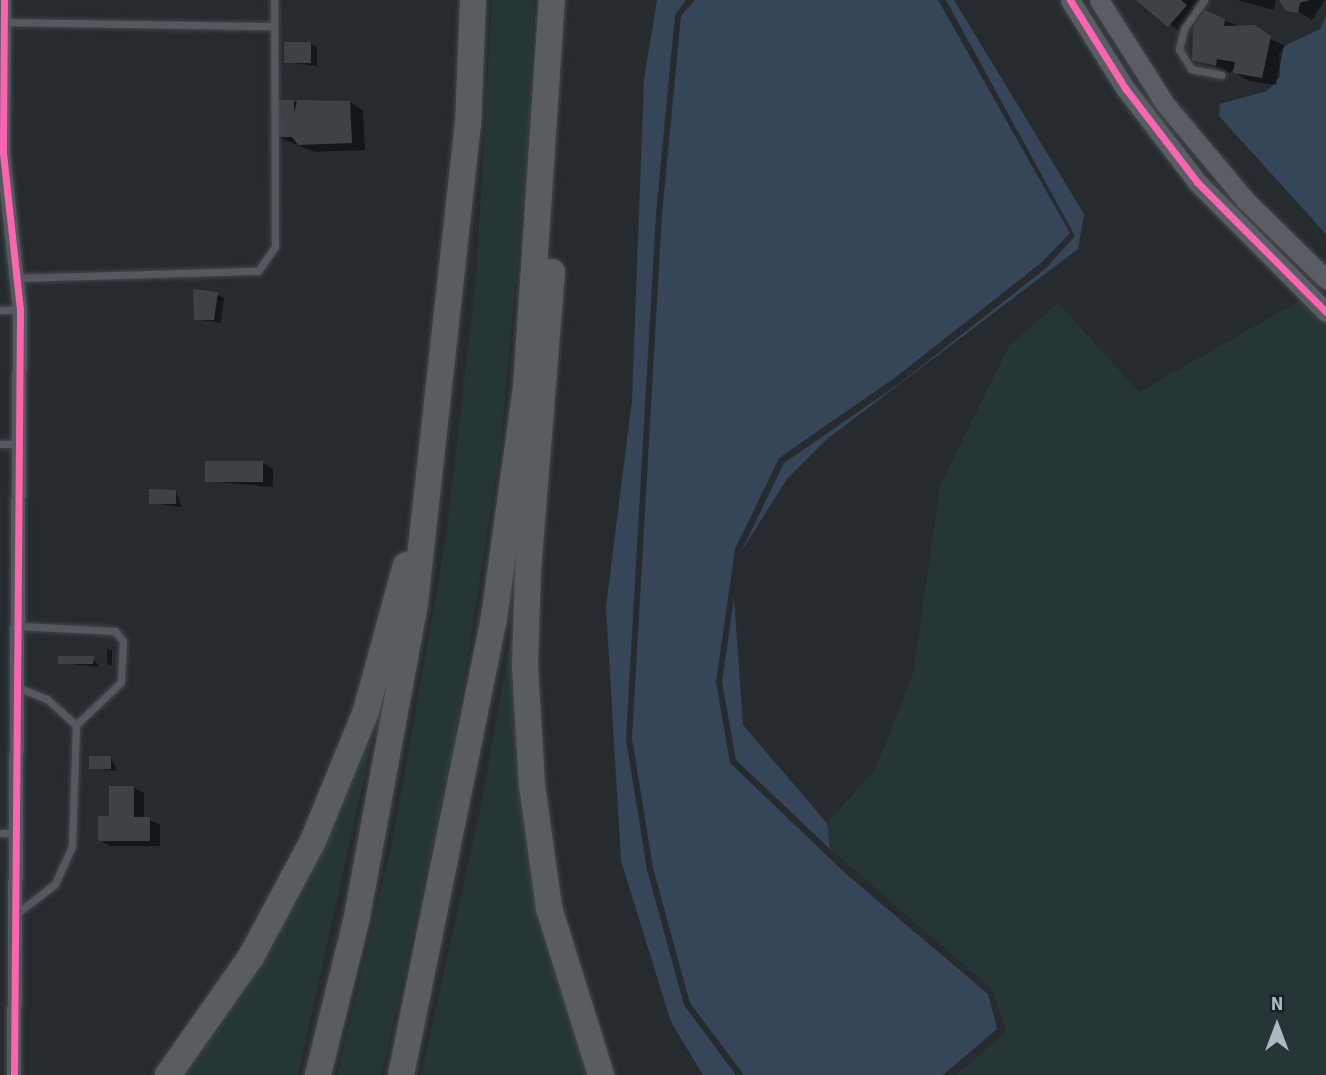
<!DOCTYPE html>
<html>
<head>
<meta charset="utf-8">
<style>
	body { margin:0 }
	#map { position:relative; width:1326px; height:1075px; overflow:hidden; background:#262b30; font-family:"Source Sans 3",sans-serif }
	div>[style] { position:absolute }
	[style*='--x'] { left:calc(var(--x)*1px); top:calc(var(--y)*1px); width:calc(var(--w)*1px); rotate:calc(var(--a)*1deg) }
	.green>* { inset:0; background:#263636 }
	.water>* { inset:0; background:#364558 }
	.shadow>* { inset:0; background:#0007 }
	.building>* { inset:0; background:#3e4247 }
	.roads { filter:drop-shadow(0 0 2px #44474b) drop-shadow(0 0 2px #44474b) }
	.lane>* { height:7px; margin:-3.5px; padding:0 3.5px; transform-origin:3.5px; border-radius:3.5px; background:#55595f }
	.street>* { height:14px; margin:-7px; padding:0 7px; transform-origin:7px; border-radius:7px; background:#55595f }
	.secondary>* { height:19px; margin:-9.5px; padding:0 9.5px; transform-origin:9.5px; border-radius:9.5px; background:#5a5d64 }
	.highway>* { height:26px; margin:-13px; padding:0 13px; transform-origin:13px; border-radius:13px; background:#5a5d5f }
	.cycleway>* { height:7px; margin:-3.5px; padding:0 3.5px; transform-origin:3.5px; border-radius:3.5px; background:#f766af }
	span { translate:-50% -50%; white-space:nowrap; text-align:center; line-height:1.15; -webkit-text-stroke:6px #1a2129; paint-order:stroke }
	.north { position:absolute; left:1242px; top:991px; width:70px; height:70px; -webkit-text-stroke:5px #1a2129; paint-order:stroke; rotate:0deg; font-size:19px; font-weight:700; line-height:28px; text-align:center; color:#afb7c2 }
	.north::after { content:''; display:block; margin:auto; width:24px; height:32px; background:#afb7c2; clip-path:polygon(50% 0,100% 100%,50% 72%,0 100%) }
</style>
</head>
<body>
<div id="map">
	<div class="green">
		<div style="clip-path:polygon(492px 0,534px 0,528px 147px,500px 451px,454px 744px,388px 1048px,381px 1075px,337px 1075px,393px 838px,446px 539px,476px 280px)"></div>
		<div style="clip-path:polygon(1301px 300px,1326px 322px,1326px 1075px,956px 1075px,1006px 1032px,993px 990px,830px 849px,827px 823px,875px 770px,913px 674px,940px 486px,1009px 346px,1058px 303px,1139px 392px)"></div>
		<div style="clip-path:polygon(515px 615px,519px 710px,592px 1075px,421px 1075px,481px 807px)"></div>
		<div style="clip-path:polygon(384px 687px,298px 1075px,176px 1075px)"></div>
	</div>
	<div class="water">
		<div style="clip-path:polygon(657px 0,686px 0,675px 15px,656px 214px,626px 739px,647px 870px,684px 1005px,736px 1075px,703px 1075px,671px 1022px,621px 861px,606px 607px,632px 400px,644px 79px)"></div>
		<div style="clip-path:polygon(695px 0,938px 0,1070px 233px,1041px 263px,896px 377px,779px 458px,735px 549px,716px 682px,730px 763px,845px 873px,988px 994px,997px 1029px,943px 1075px,744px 1075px,690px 1003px,653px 868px,632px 738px,662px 214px,681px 16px)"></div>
		<div style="clip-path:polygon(946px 0,954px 0,1084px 214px,1078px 249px,827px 439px,787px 479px,741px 552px,784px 463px,900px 383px,1045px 269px,1075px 236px)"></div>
		<div style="clip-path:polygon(1326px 16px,1326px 234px,1219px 116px,1220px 104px,1267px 91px,1280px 77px,1279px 54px,1286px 45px,1320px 29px)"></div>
		<div style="clip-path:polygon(734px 598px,743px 725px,827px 823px,830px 849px,736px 760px,722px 682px)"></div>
	</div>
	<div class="shadow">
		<div style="clip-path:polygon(1139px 0,1198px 0,1192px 7px,1200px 14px,1182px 34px)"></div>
		<div style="clip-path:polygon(1237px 0,1276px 0,1274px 10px)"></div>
		<div style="clip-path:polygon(1279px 0,1325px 0,1312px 20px)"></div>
		<div style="clip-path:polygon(1224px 20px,1284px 45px,1276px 85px,1249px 81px,1235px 72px,1236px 66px,1230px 73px,1194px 59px)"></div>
		<div style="clip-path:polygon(311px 44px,317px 47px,317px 66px,285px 62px)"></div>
		<div style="clip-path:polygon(294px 102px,349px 102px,363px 110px,365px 150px,314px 152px,276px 136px)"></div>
		<div style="clip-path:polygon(194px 291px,224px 297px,221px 323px,196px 319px)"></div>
		<div style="clip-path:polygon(263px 463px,273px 469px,273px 487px,207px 481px)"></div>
		<div style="clip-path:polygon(176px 491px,182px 507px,150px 503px)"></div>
		<div style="clip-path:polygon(107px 649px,112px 650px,112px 665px,107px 664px)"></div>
		<div style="clip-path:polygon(93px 658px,99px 667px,60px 663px)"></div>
		<div style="clip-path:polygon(111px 758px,117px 771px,91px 768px)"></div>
		<div style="clip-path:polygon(133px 787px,144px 793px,144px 818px,160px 824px,160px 846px,110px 846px,100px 840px)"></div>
	</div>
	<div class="building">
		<div style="clip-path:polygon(1136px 0,1181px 0,1187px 5px,1168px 27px)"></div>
		<div style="clip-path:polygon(1279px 0,1310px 0,1300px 3px,1298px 13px,1286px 11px)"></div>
		<div style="clip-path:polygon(1205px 10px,1225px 19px,1224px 26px,1255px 25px,1271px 36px,1262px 78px,1233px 73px,1235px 62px,1217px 59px,1216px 66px,1192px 60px,1193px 27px)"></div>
		<div style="clip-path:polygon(284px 42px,311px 42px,311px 63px,284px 63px)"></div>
		<div style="clip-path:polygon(275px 100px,294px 100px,294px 114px,297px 100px,350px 101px,352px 143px,298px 145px,292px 137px,274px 137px)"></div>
		<div style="clip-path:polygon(193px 289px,218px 292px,214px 320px,194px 320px)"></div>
		<div style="clip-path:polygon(205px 461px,263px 461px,263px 482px,205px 482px)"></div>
		<div style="clip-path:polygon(149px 489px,176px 490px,176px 504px,149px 504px)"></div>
		<div style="clip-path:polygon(58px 656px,94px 656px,93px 664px,58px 664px)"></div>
		<div style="clip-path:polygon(89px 756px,111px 756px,111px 769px,89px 769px)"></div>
		<div style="clip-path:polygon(109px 786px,134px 786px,134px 817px,150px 817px,150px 841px,98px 841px,98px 816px,109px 816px)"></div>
	</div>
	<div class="roads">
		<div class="lane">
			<div style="--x:1204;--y:0;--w:35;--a:125"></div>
			<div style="--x:1184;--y:29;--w:21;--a:104"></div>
			<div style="--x:1179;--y:49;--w:23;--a:59"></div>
			<div style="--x:1191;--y:69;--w:31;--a:11"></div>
			<div style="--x:4;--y:22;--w:267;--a:0.9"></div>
			<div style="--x:17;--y:278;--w:241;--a:-1.7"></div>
			<div style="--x:258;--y:271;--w:29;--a:-55"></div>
			<div style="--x:275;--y:247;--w:247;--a:-90.2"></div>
			<div style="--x:0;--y:310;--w:20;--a:0"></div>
			<div style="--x:0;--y:444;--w:19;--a:0"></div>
			<div style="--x:17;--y:687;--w:32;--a:22"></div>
			<div style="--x:47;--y:699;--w:39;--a:42"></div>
			<div style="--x:0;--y:833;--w:17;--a:0"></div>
			<div style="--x:16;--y:914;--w:49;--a:-37.6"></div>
			<div style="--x:55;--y:884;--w:42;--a:-65.9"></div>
			<div style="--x:72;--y:846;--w:121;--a:-88.1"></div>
			<div style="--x:76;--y:725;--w:62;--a:-43.7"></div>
			<div style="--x:121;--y:682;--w:41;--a:-87.2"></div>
			<div style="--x:123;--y:641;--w:13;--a:-129"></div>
			<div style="--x:115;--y:631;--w:97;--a:-177"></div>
		</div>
		<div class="street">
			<div style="--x:4;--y:0;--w:153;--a:90.4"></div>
			<div style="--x:3;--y:153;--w:158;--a:83.8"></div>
			<div style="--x:20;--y:310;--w:765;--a:90.45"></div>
		</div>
		<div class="secondary">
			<div style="--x:1070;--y:0;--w:104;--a:58"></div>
			<div style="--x:1125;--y:88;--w:118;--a:52.5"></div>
			<div style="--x:1197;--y:182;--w:183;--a:45.2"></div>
			<div style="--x:1099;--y:0;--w:123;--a:57.6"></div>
			<div style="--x:1165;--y:104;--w:126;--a:50.1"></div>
			<div style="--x:1246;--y:201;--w:112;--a:44.3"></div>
		</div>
		<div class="highway">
			<div style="--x:552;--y:272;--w:298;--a:94.6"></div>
			<div style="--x:528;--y:569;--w:98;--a:91.8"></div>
			<div style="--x:525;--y:667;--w:118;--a:86.6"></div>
			<div style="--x:532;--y:785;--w:124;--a:82.1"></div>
			<div style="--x:549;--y:908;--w:175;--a:72.7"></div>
			<div style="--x:168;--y:1075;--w:144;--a:-54.9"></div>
			<div style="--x:251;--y:957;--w:132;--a:-61.9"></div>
			<div style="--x:313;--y:841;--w:140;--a:-67.8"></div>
			<div style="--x:366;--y:711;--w:151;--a:-74.7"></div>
			<div style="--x:318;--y:1075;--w:158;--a:-76.1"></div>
			<div style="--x:356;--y:922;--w:324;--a:-79.5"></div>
			<div style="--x:415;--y:603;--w:480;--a:-83.7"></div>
			<div style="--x:468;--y:126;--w:126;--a:-87.7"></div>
			<div style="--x:401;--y:1075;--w:466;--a:-78.5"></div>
			<div style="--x:494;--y:618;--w:232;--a:-82.1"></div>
			<div style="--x:526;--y:388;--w:389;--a:-86.2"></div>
		</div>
	</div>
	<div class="cycleway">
		<div style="--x:4;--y:0;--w:153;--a:90.4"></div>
		<div style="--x:3;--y:153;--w:158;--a:83.8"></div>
		<div style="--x:20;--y:310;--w:765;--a:90.45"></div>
		<div style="--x:1070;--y:0;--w:104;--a:58"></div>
		<div style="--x:1125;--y:88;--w:118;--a:52.5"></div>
		<div style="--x:1197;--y:182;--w:183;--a:45.2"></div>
	</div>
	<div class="north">N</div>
</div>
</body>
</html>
